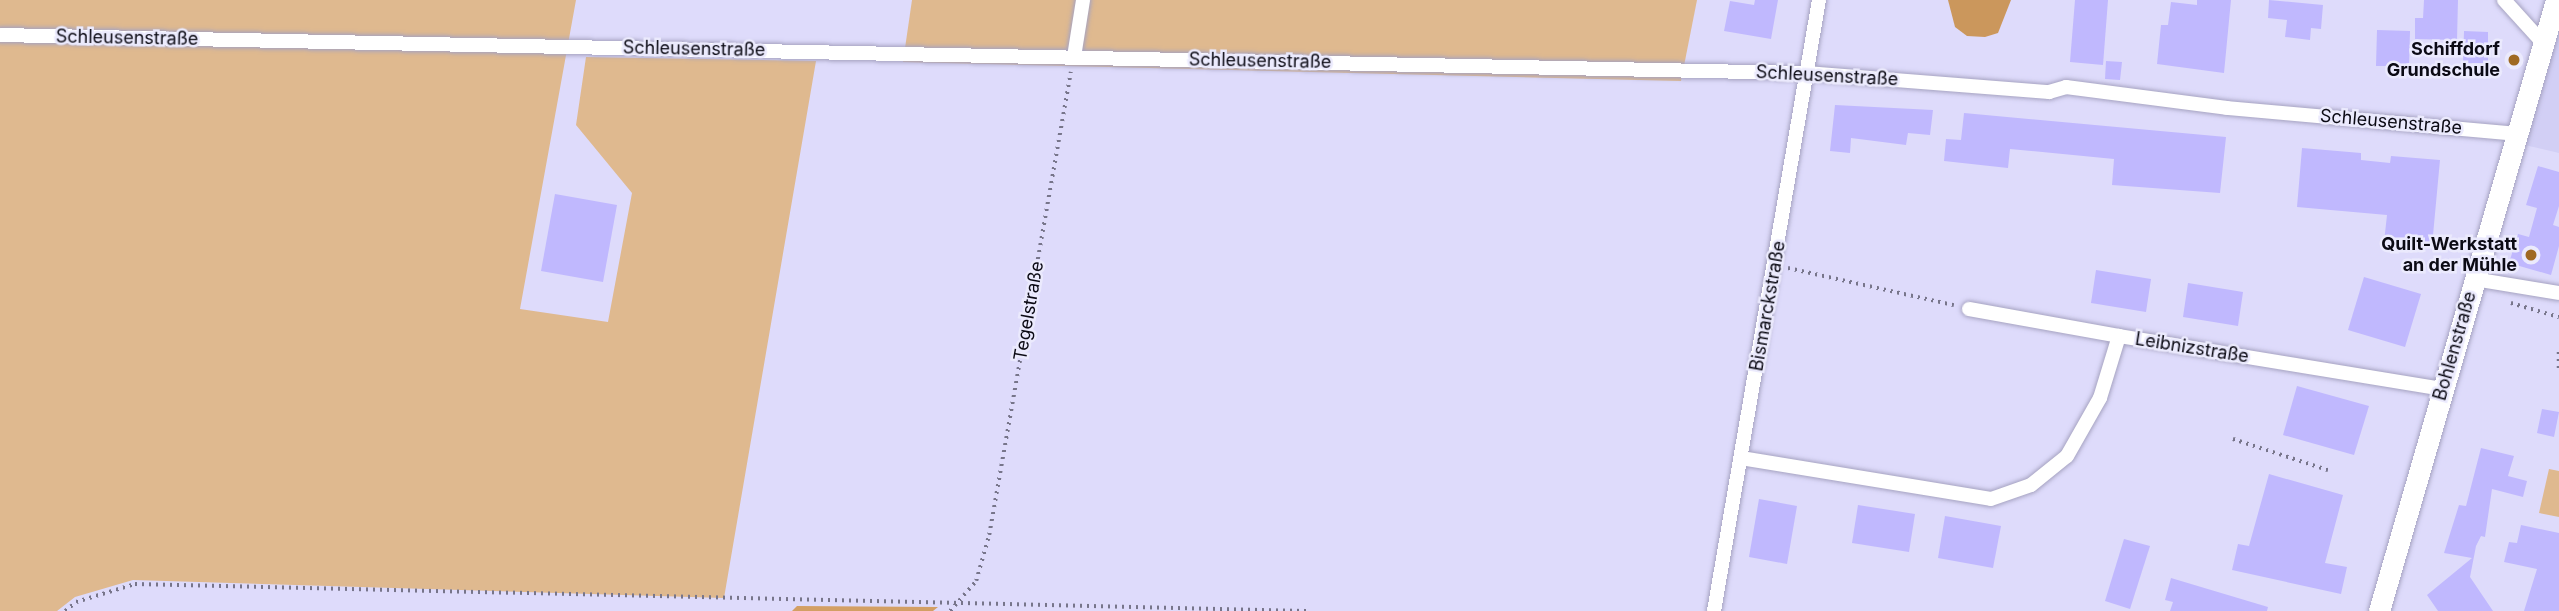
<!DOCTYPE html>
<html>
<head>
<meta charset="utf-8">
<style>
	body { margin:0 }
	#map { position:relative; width:2559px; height:611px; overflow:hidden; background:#dedbfb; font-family:Inter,sans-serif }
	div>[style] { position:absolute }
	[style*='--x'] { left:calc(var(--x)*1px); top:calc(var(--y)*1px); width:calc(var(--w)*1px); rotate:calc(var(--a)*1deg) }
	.built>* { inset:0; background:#d2cff5 }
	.green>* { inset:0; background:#dfb98f }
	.forest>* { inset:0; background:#d39f64 }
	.water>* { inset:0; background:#cb975c }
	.building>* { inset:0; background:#c0b8fe }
	.path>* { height:3.5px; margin-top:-1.75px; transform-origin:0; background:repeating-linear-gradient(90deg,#77758a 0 2px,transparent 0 7px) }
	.roads { filter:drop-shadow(0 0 2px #a6a3c1) drop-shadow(0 0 2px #a6a3c1) }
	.street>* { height:14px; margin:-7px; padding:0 7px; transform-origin:7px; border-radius:7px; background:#fff }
	.secondary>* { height:21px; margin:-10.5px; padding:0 10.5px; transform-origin:10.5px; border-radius:10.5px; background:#fff }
	.dots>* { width:19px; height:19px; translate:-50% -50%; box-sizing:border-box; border:4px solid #ebeafd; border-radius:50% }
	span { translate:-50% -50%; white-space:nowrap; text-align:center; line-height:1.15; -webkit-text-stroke:5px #ebeafd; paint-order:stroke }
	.street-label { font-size:18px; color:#0b0a14 }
	.poi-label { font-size:18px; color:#0b0a14; font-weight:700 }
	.right { translate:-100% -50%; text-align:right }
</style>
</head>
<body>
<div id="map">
	<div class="built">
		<div style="clip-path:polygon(2559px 24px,2559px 153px,2525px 145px)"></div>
	</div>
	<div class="green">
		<div style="clip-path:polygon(0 0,576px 0,520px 309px,608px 322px,632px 193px,576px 125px,586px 57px,816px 61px,724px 598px,133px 580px,75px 597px,57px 611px,0 611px)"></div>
		<div style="clip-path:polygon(912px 0,1697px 0,1681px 81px,903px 62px)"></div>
		<div style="clip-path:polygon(2549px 469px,2559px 471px,2559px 517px,2539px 513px)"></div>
	</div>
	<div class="forest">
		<div style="clip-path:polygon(797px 606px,938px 607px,933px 611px,792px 611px)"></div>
	</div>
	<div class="water">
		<div style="clip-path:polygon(1948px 0,2011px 0,1998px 33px,1985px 37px,1967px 36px,1955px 27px)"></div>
	</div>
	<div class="building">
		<div style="clip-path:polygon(1755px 0,1778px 0,1771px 39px,1724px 31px,1730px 1px,1754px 5px)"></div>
		<div style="clip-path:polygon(2075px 0,2108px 0,2103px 65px,2070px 62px)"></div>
		<div style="clip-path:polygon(2197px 0,2231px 0,2224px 73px,2157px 64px,2161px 25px,2168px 25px,2171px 2px,2197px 5px)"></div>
		<div style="clip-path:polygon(2269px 0,2323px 5px,2321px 29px,2311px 28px,2310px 40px,2285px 37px,2287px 20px,2268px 18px)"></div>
		<div style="clip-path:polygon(2424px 0,2458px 0,2457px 40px,2415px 39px,2415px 18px,2423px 18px)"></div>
		<div style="clip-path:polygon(2377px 30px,2410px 31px,2409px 66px,2376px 66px)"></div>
		<div style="clip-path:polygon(2464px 31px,2488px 32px,2488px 63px,2463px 63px)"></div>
		<div style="clip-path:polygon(2106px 61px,2122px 62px,2120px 80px,2105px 79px)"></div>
		<div style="clip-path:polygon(1835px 105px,1933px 110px,1930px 135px,1908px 133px,1906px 145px,1851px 138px,1850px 153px,1830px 151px)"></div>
		<div style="clip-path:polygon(1964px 113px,2226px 137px,2220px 193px,2112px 185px,2114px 159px,2010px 149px,2008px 168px,1944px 161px,1946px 139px,1961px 140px)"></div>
		<div style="clip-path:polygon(2302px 148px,2361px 153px,2361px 160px,2390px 163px,2391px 156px,2440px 160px,2432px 246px,2384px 242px,2387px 215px,2297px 207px)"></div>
		<div style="clip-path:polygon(2538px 166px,2559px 172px,2559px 206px,2553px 225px,2559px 227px,2559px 246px,2551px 275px,2509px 263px,2518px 234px,2529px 237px,2537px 208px,2526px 205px)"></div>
		<div style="clip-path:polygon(555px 194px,617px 205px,603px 282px,541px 271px)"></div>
		<div style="clip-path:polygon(2096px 270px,2151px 279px,2146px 312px,2091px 303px)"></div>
		<div style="clip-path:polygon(2364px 277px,2421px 294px,2405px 347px,2348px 330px)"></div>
		<div style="clip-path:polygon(2188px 283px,2243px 292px,2238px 326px,2183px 317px)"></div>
		<div style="clip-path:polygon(2297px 386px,2369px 406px,2354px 455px,2283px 435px)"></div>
		<div style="clip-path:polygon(2542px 409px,2559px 412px,2554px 437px,2537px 433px)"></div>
		<div style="clip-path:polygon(2481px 448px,2514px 456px,2508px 476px,2527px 481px,2523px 497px,2492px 489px,2485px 537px,2481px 536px,2476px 546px,2470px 577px,2493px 611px,2438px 611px,2427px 595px,2472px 558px,2444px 553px,2459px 505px,2466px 506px)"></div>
		<div style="clip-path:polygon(2269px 474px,2343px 495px,2325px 563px,2347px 567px,2341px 594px,2232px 570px,2238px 544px,2249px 546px)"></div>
		<div style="clip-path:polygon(1759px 499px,1797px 506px,1787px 564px,1749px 557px)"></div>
		<div style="clip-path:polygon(1858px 505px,1915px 514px,1909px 552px,1852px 543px)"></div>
		<div style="clip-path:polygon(1945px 516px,2001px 526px,1993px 568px,1938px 558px)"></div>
		<div style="clip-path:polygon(2521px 525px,2559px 533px,2559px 611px,2524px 611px,2537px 569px,2504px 562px,2509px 542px,2517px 543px)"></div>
		<div style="clip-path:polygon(2124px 539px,2150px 546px,2130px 609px,2105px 601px)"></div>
		<div style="clip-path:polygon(2171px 578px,2268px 607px,2267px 611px,2170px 611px,2173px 602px,2165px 600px)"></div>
	</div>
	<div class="path">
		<div style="--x:1788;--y:268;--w:170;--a:12.6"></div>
		<div style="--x:2511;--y:303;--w:50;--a:16.3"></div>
		<div style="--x:2559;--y:352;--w:21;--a:90"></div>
		<div style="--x:2233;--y:439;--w:100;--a:18.1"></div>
		<div style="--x:65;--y:611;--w:14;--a:-39"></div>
		<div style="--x:76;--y:602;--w:62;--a:-17"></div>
		<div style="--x:135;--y:584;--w:1172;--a:1.32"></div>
		<div style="--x:950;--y:611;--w:40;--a:-49"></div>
		<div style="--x:976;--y:581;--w:48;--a:-74.2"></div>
		<div style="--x:989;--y:535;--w:470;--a:-80"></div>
	</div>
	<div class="roads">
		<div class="street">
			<div style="--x:2504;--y:0;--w:58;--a:47.8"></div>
			<div style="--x:0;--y:35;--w:1806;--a:1.21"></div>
			<div style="--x:1806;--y:73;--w:244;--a:4.5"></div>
			<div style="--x:2049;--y:92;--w:18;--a:-16"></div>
			<div style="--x:2066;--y:87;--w:162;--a:7.4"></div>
			<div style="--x:2227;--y:108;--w:291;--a:5.1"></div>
			<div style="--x:1074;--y:57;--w:58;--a:-81"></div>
			<div style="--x:2474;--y:279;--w:86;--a:9.4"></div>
			<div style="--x:1969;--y:309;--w:152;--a:10.2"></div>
			<div style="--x:1741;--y:458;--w:253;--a:9.3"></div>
			<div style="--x:1991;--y:499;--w:42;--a:-19.3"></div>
			<div style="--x:2031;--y:485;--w:46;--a:-38.9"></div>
			<div style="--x:2067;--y:456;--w:67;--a:-60.4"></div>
			<div style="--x:2100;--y:398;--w:65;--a:-73"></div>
			<div style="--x:2119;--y:336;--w:328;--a:9.3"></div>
			<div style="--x:1714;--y:611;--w:620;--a:-80.25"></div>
		</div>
		<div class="secondary">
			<div style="--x:2379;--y:611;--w:636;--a:-73.84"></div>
		</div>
	</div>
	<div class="dots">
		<div style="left:2514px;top:60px;background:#9f6922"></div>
		<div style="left:2531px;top:255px;background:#9f6922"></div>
	</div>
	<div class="street-label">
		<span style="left:127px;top:38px;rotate:1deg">Schleusenstraße</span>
		<span style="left:694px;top:49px;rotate:1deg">Schleusenstraße</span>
		<span style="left:1260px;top:61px;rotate:1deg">Schleusenstraße</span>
		<span style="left:1827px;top:76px;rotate:3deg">Schleusenstraße</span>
		<span style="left:2391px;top:122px;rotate:5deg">Schleusenstraße</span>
		<span style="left:1768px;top:306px;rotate:-80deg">Bismarckstraße</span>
		<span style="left:1029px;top:311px;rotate:-80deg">Tegelstraße</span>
		<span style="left:2455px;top:346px;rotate:-74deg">Bohlenstraße</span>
		<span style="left:2192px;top:348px;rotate:9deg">Leibnizstraße</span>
	</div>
	<div class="poi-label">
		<span class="right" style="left:2500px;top:60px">Schiffdorf<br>Grundschule</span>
		<span class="right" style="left:2517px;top:255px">Quilt-Werkstatt<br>an der Mühle</span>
	</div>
</div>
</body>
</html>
